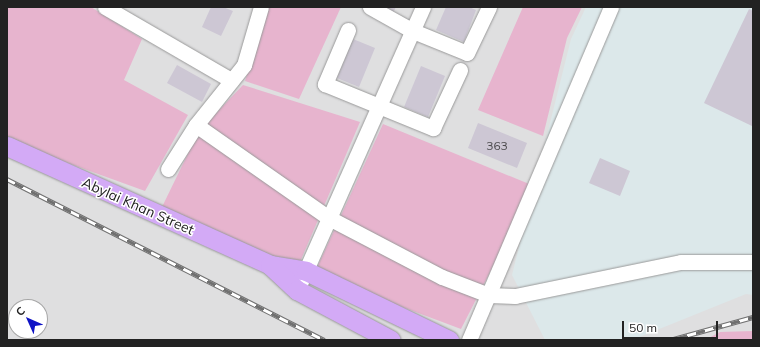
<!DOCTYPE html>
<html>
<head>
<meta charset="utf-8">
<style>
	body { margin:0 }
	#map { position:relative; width:760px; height:347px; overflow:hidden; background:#efeaf1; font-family:Mulish,sans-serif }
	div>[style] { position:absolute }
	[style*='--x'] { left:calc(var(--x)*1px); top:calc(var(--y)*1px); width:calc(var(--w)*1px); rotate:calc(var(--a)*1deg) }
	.residential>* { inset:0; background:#dfdfe0 }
	.industrial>* { inset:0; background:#dce8ea }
	.grass>* { inset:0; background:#e7b4ce }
	.building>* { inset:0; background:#cdc7d4 }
	.roads { filter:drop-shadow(0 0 1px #999) drop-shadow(0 0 1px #999) }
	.minor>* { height:15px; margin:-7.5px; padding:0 7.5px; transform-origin:7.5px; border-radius:7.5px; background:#fff }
	.major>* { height:19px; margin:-9.5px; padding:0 9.5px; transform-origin:9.5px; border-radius:9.5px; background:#d3aaf6 }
	.rail>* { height:4.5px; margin-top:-2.25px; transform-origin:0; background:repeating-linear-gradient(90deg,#fff 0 9px,#707070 0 18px); box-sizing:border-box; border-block:1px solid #707070 }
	span { translate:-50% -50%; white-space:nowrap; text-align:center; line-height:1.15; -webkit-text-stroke:3px #fff; paint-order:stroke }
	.number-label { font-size:12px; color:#4d4b4e }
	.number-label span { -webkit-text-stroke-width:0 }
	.street-label { font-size:14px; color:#222 }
	.frame { position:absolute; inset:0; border:8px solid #222; pointer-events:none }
	.north { position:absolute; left:8px; top:299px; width:40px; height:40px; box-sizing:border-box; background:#fff; border:1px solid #a7a7a7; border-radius:50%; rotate:315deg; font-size:11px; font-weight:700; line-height:16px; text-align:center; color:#222 }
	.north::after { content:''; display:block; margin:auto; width:14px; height:18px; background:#0f13c5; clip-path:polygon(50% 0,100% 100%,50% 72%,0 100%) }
	.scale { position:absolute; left:622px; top:321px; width:96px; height:18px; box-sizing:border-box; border:2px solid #222; border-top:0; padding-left:5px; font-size:12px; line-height:14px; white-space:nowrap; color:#222; -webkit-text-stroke:3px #fff; paint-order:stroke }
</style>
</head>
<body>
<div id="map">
	<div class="residential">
		<div style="clip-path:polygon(evenodd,7px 7px,753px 7px,753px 340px,7px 340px,7px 7px,16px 307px,40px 307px,40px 331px,16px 331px,16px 307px)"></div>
	</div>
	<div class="industrial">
		<div style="clip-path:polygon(586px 7px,753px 7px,753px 295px,746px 294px,632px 340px,545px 340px,512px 275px,571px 39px)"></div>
	</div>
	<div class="grass">
		<div style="clip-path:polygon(7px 7px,91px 7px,142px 39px,124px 80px,188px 115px,145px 191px,7px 141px)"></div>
		<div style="clip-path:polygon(267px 7px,341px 7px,299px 99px,245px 81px)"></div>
		<div style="clip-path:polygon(523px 7px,582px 7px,567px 38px,543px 136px,478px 110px)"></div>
		<div style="clip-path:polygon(243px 85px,360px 122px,297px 269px,161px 209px,199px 131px)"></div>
		<div style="clip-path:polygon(383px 124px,534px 186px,461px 329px,314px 274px)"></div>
		<div style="clip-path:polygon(753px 331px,753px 340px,705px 340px,720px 332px)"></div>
	</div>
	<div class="building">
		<div style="clip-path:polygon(211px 7px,223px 7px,233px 11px,221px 36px,202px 27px)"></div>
		<div style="clip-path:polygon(381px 7px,396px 7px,393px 13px)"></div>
		<div style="clip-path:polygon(446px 7px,469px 7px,476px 10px,464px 42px,436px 30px)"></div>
		<div style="clip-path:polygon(749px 9px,753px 11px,752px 126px,704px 103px)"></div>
		<div style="clip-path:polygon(353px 39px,375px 48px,359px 87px,337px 78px)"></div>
		<div style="clip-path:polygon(177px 65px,211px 84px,202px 102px,167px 83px)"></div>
		<div style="clip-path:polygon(421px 66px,445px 76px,428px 117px,404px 107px)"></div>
		<div style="clip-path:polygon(478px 123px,527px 143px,517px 168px,468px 148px)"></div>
		<div style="clip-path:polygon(600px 158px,630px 171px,620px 196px,589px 183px)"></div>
	</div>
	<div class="roads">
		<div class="minor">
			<div style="--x:105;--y:7;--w:146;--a:30.1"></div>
			<div style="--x:370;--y:7;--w:49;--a:29.2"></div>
			<div style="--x:413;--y:31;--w:58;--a:22.2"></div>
			<div style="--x:467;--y:53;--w:51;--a:-64.4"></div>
			<div style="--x:348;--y:30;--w:59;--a:113.1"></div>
			<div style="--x:325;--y:84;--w:117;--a:22.2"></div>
			<div style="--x:433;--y:128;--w:64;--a:-65"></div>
			<div style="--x:196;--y:125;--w:162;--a:35"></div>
			<div style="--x:329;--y:218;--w:127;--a:27.6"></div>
			<div style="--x:442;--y:277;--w:50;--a:21"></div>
			<div style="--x:489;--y:295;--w:26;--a:2"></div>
			<div style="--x:515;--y:296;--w:169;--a:-11.6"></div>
			<div style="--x:681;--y:262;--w:72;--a:0"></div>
			<div style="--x:168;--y:169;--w:52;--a:-57.5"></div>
			<div style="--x:196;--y:125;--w:77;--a:-51.3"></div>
			<div style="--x:244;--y:65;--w:60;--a:-73.7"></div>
			<div style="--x:297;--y:290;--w:310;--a:-66"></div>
			<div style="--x:469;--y:340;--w:362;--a:-66.9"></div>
		</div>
		<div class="major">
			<div style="--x:7;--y:146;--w:289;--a:24.3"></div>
			<div style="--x:270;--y:265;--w:36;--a:9"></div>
			<div style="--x:306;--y:271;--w:159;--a:25.8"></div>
			<div style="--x:270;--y:265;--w:37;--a:43"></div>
			<div style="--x:297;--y:290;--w:106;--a:28"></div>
		</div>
	</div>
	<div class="rail">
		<div style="--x:7;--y:179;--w:356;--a:26.9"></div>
		<div style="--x:670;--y:340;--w:86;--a:-15.5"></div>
	</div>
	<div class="number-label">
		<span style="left:497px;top:146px">363</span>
	</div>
	<div class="street-label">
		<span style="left:138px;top:206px;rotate:24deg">Abylai Khan Street</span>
	</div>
	<div class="frame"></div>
	<div class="north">С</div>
	<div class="scale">50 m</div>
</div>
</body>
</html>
